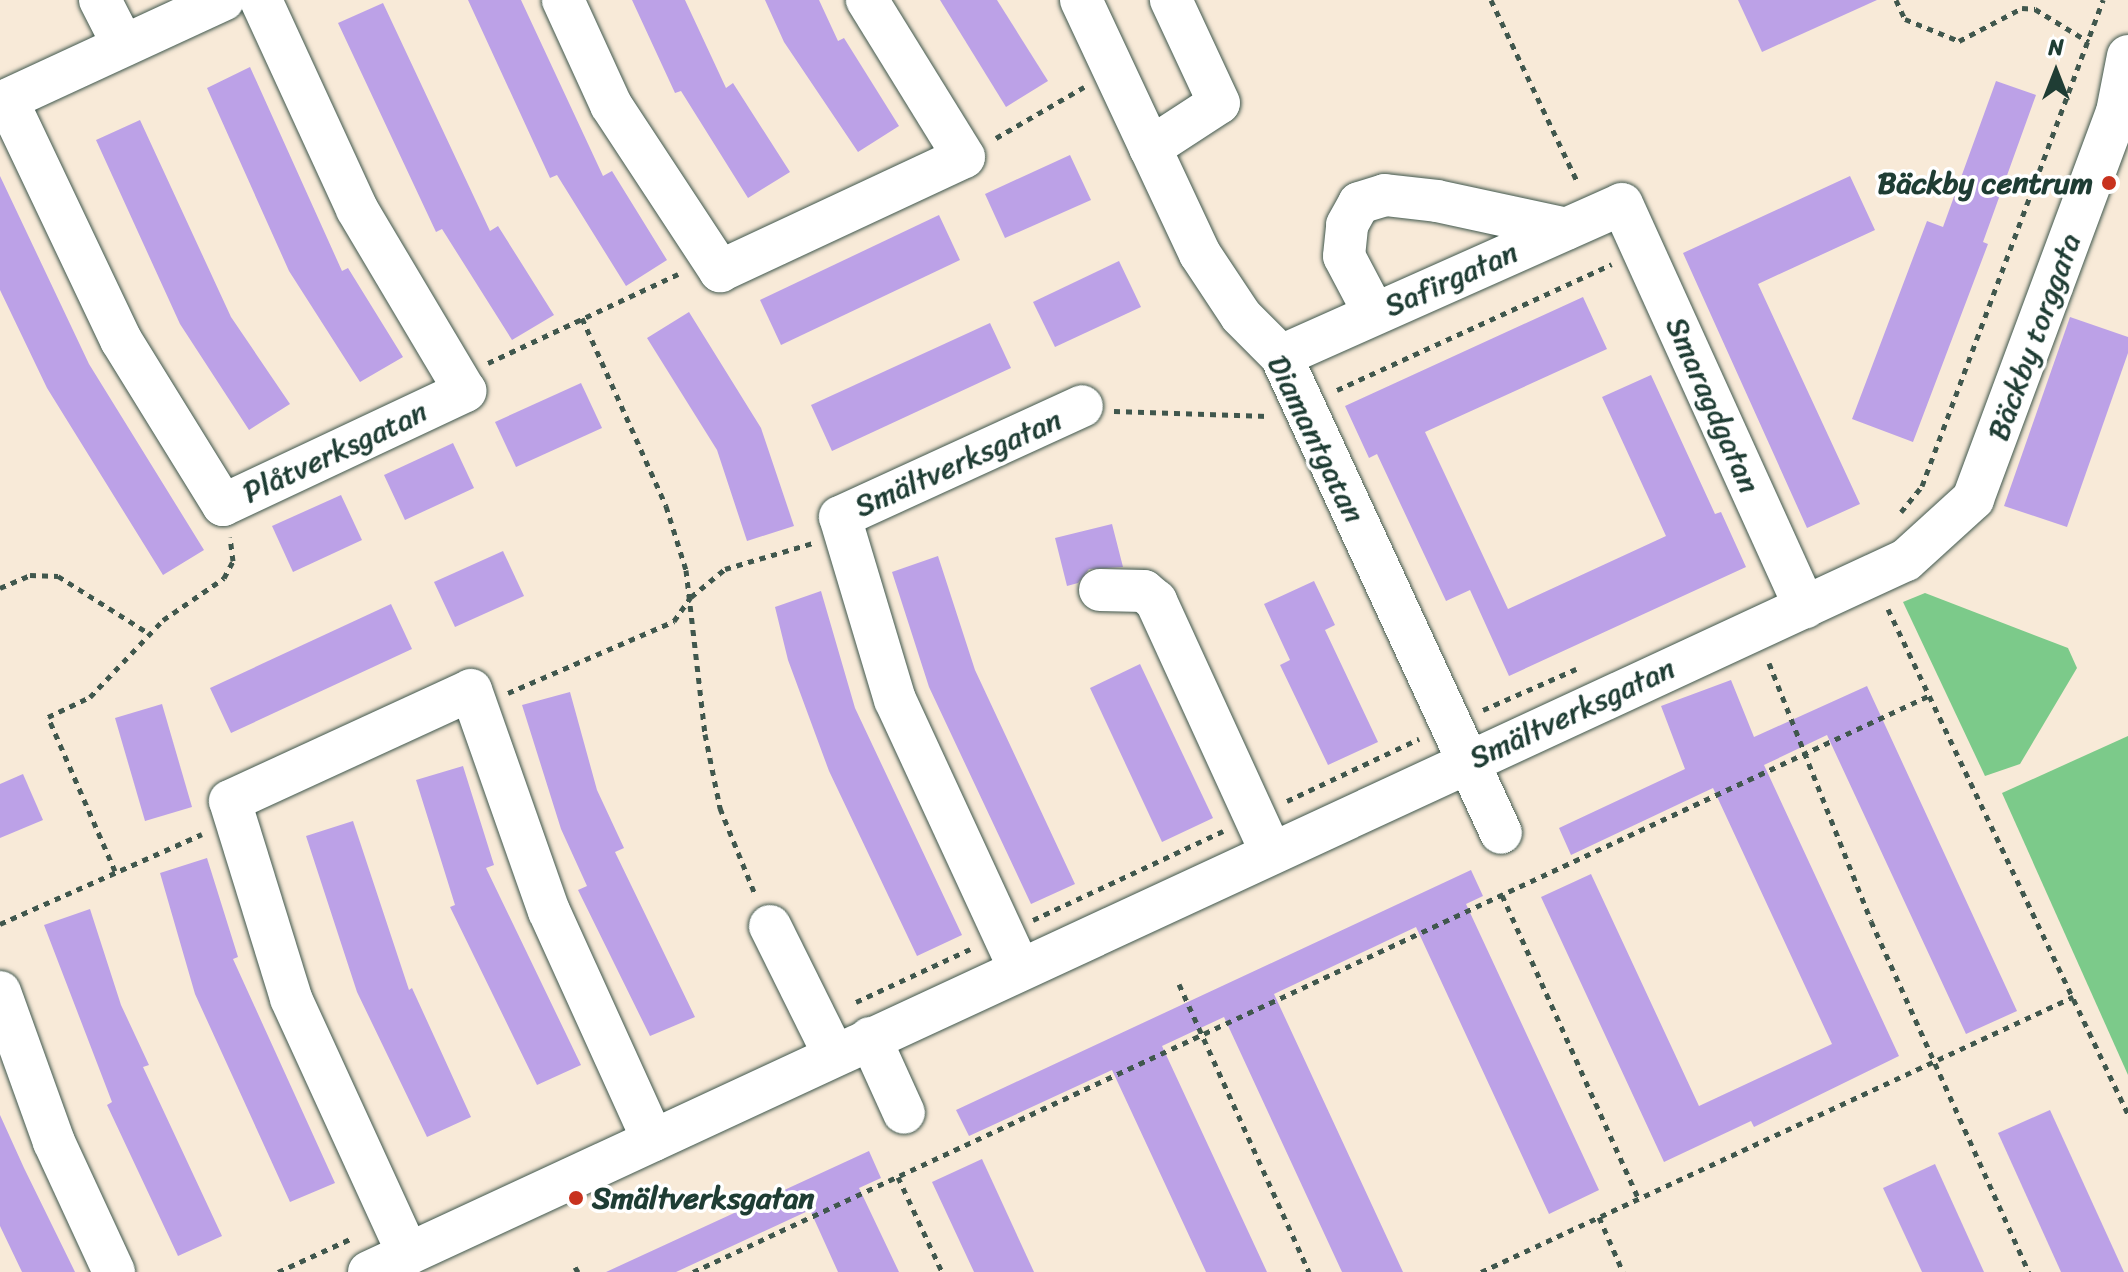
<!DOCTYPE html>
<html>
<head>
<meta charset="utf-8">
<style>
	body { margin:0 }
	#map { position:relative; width:2128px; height:1272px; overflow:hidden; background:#f8ead8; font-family:Sriracha,sans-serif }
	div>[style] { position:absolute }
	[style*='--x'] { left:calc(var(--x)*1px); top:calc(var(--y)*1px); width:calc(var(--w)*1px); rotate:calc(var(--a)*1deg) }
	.green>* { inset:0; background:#7cca8a }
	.building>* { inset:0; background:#bca1e7 }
	.path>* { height:5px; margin-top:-2.5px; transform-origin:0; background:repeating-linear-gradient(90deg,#40574d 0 6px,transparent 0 12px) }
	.roads { filter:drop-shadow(0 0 2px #40574d) drop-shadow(0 0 2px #40574d) }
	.minor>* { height:42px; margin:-21px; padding:0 21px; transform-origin:21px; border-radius:21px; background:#fff }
	.dots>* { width:22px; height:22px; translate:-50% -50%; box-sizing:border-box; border:4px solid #fff; border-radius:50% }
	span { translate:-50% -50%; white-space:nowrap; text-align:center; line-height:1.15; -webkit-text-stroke:7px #fff; paint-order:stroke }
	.poi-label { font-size:30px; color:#1f3d34; font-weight:700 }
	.right { translate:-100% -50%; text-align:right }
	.left { translate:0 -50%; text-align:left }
	.street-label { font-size:30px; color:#1f3d34 }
	.north { position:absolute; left:2016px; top:32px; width:80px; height:80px; -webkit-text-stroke:6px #fff; paint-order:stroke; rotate:0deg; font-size:22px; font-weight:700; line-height:32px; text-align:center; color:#1f3d34 }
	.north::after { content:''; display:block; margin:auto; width:28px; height:36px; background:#1f3d34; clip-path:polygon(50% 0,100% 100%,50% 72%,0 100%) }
</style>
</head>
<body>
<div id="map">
	<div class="green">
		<div style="clip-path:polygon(1925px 593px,2068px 648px,2077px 668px,2020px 764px,1985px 776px,1903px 602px)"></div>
		<div style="clip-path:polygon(2128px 736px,2128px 1075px,2002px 793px)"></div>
	</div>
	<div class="building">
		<div style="clip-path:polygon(468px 0,521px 0,603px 176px,612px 171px,667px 260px,626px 286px,557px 175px,550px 178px)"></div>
		<div style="clip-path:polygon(632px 0,685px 0,726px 88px,733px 83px,790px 172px,748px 198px,681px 91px,675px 93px)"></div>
		<div style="clip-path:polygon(765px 0,819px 0,838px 41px,844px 38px,899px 126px,858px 152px,784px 42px)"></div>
		<div style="clip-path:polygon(940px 0,997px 0,1048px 81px,1006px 107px)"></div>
		<div style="clip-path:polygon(1738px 0,1877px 0,1762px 52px)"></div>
		<div style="clip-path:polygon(383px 3px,490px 231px,498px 226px,554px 315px,512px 340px,442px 229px,436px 232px,338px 23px)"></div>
		<div style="clip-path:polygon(250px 67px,342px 271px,348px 268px,403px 357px,360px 382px,289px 271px,207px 88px)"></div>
		<div style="clip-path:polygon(1996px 81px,2036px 95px,1983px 242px,1988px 244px,1913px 442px,1852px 419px,1927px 221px,1943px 227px)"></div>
		<div style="clip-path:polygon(140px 120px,231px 317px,290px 404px,249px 430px,180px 324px,96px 140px)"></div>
		<div style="clip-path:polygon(1070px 155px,1091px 200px,1005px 238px,985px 194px)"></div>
		<div style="clip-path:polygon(0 176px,89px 364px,204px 550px,163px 575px,47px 388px,0 290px)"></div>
		<div style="clip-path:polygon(1850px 176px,1875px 230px,1758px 284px,1860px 504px,1807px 528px,1683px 253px)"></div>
		<div style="clip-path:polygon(939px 215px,960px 260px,781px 345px,760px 300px)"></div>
		<div style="clip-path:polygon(1119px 261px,1141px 307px,1055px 347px,1033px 302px)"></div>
		<div style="clip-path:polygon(1583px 297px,1607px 349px,1425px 432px,1508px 609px,1666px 536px,1602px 397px,1651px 375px,1715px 514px,1721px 512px,1746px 567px,1509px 676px,1470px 590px,1446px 601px,1377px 454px,1369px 458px,1345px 406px)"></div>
		<div style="clip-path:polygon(689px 312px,761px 428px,794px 526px,747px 541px,717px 450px,647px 338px)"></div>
		<div style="clip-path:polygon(2070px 317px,2128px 337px,2128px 353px,2067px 527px,2004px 506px)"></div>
		<div style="clip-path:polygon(990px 323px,1011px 368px,832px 451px,811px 405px)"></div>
		<div style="clip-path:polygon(581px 383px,602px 428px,516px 467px,495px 422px)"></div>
		<div style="clip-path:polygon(453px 443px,474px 488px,405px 520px,384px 475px)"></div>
		<div style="clip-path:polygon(341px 495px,362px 540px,293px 572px,272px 526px)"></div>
		<div style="clip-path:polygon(1112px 524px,1123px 567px,1089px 569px,1078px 583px,1067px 586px,1055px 538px)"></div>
		<div style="clip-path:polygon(503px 551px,524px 596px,455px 627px,434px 582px)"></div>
		<div style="clip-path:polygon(938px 556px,975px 670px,1075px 884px,1031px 904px,929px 687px,892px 572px)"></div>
		<div style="clip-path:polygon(1314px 581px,1335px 625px,1325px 630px,1378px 742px,1328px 765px,1280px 665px,1290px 660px,1264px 604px)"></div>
		<div style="clip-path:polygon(821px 591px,855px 708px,962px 935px,917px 956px,829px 771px,788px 660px,775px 607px)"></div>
		<div style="clip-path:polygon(391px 604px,412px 649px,231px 733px,210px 688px)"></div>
		<div style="clip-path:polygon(1140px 664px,1213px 818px,1162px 842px,1090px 688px)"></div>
		<div style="clip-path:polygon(1731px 680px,1754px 737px,1867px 686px,2017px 1011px,1966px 1034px,1827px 735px,1764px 765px,1899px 1056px,1754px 1127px,1751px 1121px,1664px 1162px,1541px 897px,1591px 874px,1699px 1106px,1832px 1044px,1713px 788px,1571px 855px,1559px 828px,1685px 769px,1661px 706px)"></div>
		<div style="clip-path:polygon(570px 692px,597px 790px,624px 848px,615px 852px,695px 1017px,650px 1036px,578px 890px,587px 886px,561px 829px,522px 705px)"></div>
		<div style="clip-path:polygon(162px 704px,192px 807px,145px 821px,115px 718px)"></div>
		<div style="clip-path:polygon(463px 766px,494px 865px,486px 868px,581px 1065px,537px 1085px,450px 907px,455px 905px,416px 780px)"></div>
		<div style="clip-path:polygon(23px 774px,43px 820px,0 838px,0 784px)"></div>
		<div style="clip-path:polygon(353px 821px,409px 990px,412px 988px,471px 1117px,427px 1137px,357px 992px,306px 836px)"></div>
		<div style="clip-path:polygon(207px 858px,238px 957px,233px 959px,335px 1183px,290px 1202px,195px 994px,160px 873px)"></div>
		<div style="clip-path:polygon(1471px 870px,1483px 896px,1466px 904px,1599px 1190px,1549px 1214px,1416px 927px,1274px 994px,1403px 1272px,1342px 1272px,1224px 1017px,1162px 1046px,1267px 1272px,1206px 1272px,1112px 1070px,969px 1136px,956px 1110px)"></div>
		<div style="clip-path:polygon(90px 909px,121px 1005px,149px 1065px,143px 1067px,222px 1236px,178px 1256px,107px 1105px,112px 1102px,44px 925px)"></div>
		<div style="clip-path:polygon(2050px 1110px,2124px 1272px,2061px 1272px,1998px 1133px)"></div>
		<div style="clip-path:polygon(0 1115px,24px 1168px,75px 1272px,22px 1272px,0 1226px)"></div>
		<div style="clip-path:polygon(869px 1151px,881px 1178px,859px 1188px,899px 1272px,838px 1272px,810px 1210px,676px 1272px,606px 1272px)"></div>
		<div style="clip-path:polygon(982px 1159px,1034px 1272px,974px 1272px,932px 1182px)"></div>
		<div style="clip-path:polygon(1935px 1164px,1984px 1272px,1922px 1272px,1883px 1188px)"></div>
	</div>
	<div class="path">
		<div style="--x:1491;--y:0;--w:203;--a:64.6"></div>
		<div style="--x:1896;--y:0;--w:21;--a:65"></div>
		<div style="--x:1905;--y:19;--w:58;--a:22.2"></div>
		<div style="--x:1959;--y:41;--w:71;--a:-27.6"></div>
		<div style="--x:2022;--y:8;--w:13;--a:4"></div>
		<div style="--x:2035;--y:9;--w:63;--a:31.4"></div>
		<div style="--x:996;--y:138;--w:102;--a:-30.1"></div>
		<div style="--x:582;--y:318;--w:206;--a:65.9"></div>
		<div style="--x:666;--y:506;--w:67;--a:72.6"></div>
		<div style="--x:686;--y:570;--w:165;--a:83.4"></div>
		<div style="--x:705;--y:734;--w:76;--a:78.5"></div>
		<div style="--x:720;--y:808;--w:93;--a:67.9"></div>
		<div style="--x:488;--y:363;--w:210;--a:-25.1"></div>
		<div style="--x:1337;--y:390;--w:302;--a:-24.6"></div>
		<div style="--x:1114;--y:411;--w:154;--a:1.9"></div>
		<div style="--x:1901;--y:512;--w:33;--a:-51"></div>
		<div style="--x:1922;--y:486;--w:519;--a:-69.57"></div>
		<div style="--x:0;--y:588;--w:33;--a:-23"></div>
		<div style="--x:30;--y:575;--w:28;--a:2"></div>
		<div style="--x:58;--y:576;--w:107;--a:32.3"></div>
		<div style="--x:1888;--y:609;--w:559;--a:64.58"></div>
		<div style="--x:1769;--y:663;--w:277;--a:68.4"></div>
		<div style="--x:1871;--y:921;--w:385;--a:65.8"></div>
		<div style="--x:508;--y:693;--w:181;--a:-23.4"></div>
		<div style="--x:674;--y:621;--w:29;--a:-55"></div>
		<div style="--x:691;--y:597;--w:44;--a:-39.5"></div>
		<div style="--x:725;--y:569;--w:92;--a:-16.5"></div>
		<div style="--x:1483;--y:710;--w:102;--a:-23.8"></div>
		<div style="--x:1287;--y:801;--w:146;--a:-25.2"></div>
		<div style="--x:115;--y:871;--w:168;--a:-113.5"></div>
		<div style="--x:48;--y:717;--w:47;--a:-25.5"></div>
		<div style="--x:90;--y:697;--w:106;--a:-46.5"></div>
		<div style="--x:163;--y:620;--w:74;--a:-34.5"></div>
		<div style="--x:224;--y:578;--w:19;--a:-62"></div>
		<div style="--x:233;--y:561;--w:24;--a:-97"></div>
		<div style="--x:1502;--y:895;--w:332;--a:65.8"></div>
		<div style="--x:1033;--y:920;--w:210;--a:-25.1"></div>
		<div style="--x:0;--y:924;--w:221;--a:-24"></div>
		<div style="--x:1179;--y:984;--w:316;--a:65.7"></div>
		<div style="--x:856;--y:1002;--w:126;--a:-24.9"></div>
		<div style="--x:898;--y:1177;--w:105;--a:65.1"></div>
		<div style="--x:1599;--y:1217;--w:60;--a:66.4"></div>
		<div style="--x:575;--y:1267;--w:6;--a:59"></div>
		<div style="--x:278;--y:1272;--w:79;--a:-24.6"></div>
		<div style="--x:693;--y:1272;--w:1363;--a:-25"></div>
		<div style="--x:1481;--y:1272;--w:653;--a:-24.92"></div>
	</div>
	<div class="roads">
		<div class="minor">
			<div style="--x:100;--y:0;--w:51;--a:62.9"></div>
			<div style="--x:563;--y:0;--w:115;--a:65.4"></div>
			<div style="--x:611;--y:105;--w:199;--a:56.7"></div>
			<div style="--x:720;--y:271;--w:269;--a:-25"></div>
			<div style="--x:964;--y:157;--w:185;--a:-121.7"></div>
			<div style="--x:1081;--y:0;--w:280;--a:64.9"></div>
			<div style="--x:1200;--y:254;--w:74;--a:56.5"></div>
			<div style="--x:1241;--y:316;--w:57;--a:45"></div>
			<div style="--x:1281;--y:356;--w:525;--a:65.24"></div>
			<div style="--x:7;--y:100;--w:266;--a:64.6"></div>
			<div style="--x:121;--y:340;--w:194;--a:58.3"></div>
			<div style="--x:223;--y:505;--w:268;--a:-25.2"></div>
			<div style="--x:465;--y:391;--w:212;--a:-120.7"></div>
			<div style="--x:357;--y:209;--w:230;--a:-114.7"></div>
			<div style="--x:0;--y:103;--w:246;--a:-24.8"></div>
			<div style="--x:1150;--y:148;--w:82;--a:-33.1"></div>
			<div style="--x:1219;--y:103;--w:114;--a:-115"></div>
			<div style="--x:1374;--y:313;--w:64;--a:-117.8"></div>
			<div style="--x:1344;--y:256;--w:31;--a:-84"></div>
			<div style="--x:1347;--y:225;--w:25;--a:-61"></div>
			<div style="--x:1359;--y:203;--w:27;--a:-17"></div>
			<div style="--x:1385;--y:195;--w:52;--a:6.6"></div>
			<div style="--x:1437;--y:201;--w:132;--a:12.2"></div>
			<div style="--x:1281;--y:356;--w:373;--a:-24"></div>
			<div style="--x:1622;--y:204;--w:443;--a:65.6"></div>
			<div style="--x:1100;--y:590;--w:44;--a:1.3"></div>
			<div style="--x:1144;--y:591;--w:16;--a:40"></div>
			<div style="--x:1156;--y:601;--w:276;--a:65.4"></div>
			<div style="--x:770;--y:926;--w:144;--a:63.6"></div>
			<div style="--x:1019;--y:968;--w:295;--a:-114.8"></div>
			<div style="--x:895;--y:700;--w:191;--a:-106.7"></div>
			<div style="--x:840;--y:517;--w:266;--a:-24.6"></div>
			<div style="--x:0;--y:992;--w:159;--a:70.2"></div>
			<div style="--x:54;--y:1142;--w:143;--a:65.2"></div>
			<div style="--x:870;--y:1038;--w:82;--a:65.6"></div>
			<div style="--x:408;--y:1254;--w:281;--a:-114.6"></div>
			<div style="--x:291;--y:998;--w:206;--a:-107.2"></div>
			<div style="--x:230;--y:801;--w:265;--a:-24.7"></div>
			<div style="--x:471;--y:690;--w:234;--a:70.6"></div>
			<div style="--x:549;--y:911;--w:252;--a:65.6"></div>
			<div style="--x:369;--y:1272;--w:1694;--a:-24.86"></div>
			<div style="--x:1906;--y:560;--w:91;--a:-42.3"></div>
			<div style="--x:1973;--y:499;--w:413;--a:-69.6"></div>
			<div style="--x:2117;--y:112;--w:57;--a:-78.9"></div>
		</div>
	</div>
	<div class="dots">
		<div style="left:2109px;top:183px;background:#c8321e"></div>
		<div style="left:576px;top:1198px;background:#c8321e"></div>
	</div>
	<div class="poi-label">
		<span class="right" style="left:2093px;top:183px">Bäckby centrum</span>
		<span class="left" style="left:592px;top:1198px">Smältverksgatan</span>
	</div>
	<div class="street-label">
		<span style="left:1451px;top:279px;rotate:-24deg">Safirgatan</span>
		<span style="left:2034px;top:337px;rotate:-70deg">Bäckby torggata</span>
		<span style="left:1713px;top:405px;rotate:66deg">Smaragdgatan</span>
		<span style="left:1316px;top:439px;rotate:64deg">Diamantgatan</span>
		<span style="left:335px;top:452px;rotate:-25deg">Plåtverksgatan</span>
		<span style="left:958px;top:463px;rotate:-24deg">Smältverksgatan</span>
		<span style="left:1572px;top:713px;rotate:-25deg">Smältverksgatan</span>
	</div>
	<div class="north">N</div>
</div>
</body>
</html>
